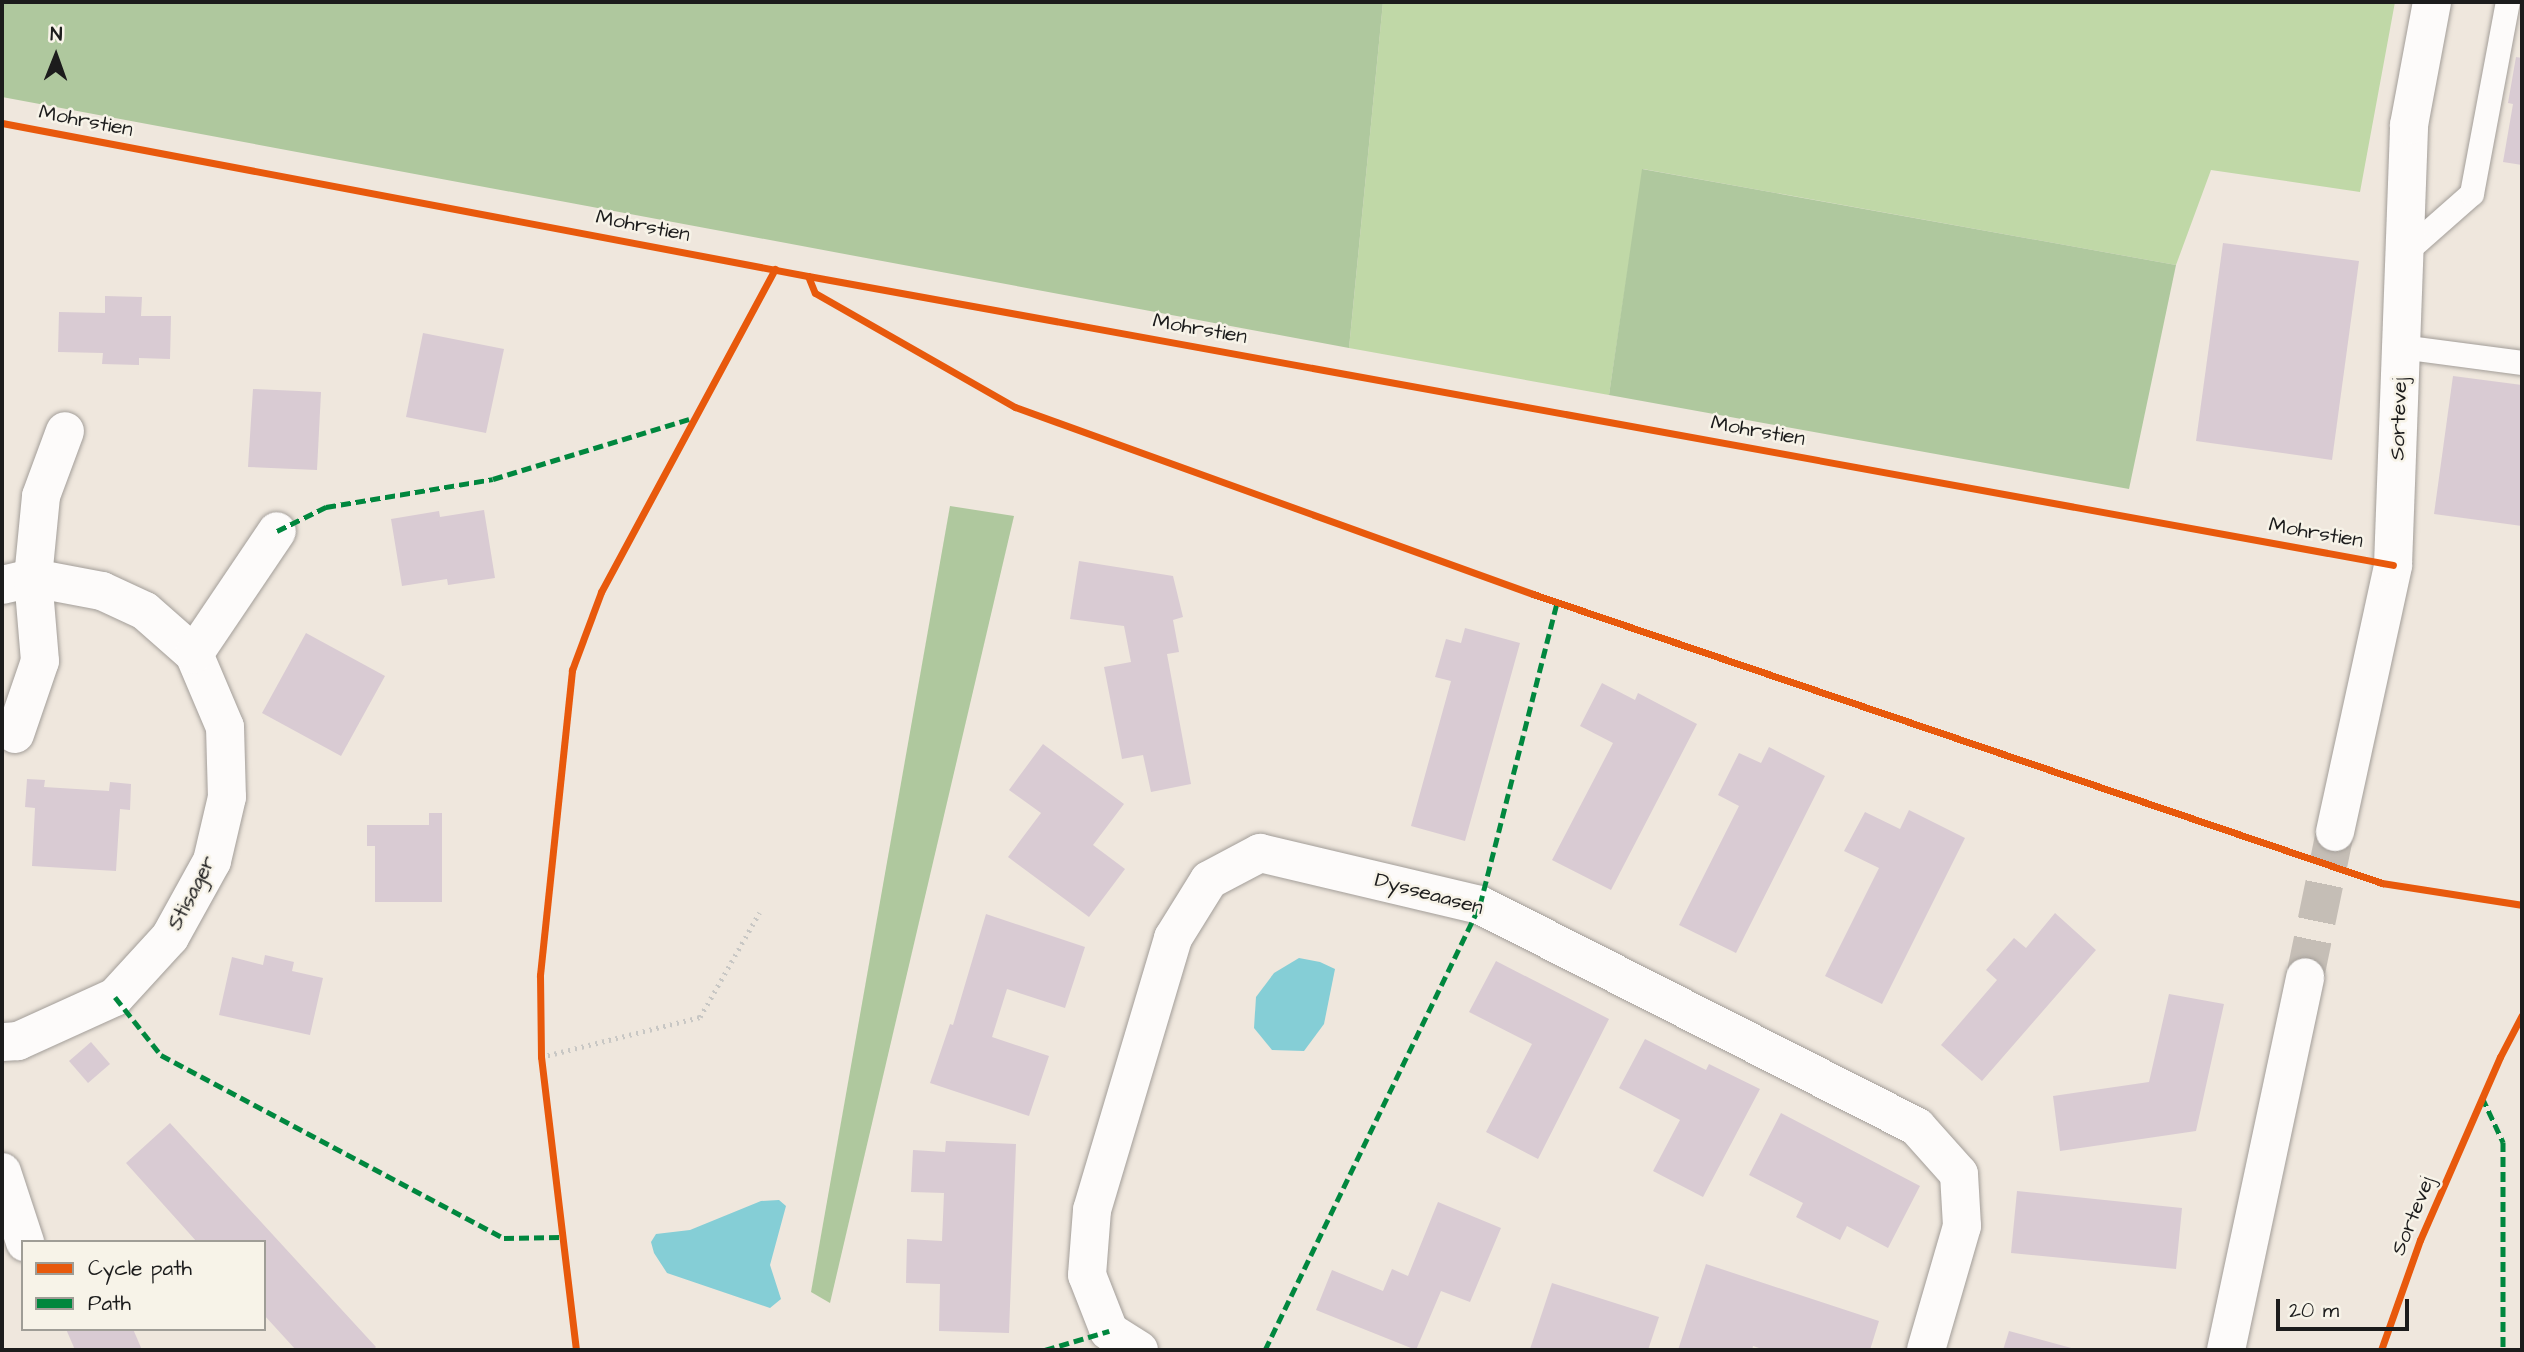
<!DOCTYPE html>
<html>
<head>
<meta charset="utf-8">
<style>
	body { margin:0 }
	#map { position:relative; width:2524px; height:1352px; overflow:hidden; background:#efe7dd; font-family:"Architects Daughter",sans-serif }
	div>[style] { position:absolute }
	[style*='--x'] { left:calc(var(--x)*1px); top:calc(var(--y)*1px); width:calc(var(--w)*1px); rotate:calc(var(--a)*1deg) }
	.green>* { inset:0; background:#c0d8a7 }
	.forest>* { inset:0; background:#afc89e }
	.water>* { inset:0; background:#85ced6 }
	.building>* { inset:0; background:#d9cbd3 }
	.minor-tunnel>* { height:38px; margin-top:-19px; transform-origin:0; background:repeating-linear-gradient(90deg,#c5beb6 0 38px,transparent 0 57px) }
	.path>* { height:4.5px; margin-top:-2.25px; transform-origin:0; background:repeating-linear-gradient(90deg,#c8c7c4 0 2px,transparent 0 7px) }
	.roads { filter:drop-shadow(0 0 2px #a39e99) drop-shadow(0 0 2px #a39e99) }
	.service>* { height:24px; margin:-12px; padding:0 12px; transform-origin:12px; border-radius:12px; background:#fdfbfa }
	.minor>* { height:38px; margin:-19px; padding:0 19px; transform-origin:19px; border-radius:19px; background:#fdfbfa }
	.quiet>* { height:5px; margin-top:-2.5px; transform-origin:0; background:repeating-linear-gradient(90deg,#00873e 0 10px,transparent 0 15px) }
	.cycleway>* { height:7px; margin:-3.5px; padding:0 3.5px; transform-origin:3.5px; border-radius:3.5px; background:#e8590c }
	span { translate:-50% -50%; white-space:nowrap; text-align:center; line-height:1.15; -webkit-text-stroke:5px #f7f3e8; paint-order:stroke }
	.street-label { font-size:21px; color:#1c1c1c }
	.frame { position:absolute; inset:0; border:4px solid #1c1c1c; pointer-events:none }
	.legend { position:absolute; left:21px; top:1240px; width:245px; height:91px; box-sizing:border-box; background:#f7f3e8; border:2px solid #9f9d96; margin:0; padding:9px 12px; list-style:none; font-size:21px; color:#1c1c1c }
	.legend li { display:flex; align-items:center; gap:14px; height:35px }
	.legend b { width:35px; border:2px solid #9f9d96 }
	.north { position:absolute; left:21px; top:21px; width:70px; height:70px; -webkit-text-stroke:5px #f7f3e8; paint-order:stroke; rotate:1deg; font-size:19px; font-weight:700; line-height:28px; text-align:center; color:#1c1c1c }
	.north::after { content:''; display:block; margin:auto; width:24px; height:32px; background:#1c1c1c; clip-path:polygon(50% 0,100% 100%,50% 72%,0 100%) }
	.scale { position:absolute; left:2276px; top:1299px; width:133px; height:32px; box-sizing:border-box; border:4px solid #1c1c1c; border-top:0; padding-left:9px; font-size:21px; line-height:24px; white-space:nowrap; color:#1c1c1c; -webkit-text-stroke:5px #f7f3e8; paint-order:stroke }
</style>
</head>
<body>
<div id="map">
	<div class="green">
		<div style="clip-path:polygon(1383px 2px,2395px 2px,2360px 192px,2211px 170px,2176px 265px,1643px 169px,1609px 395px,1349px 348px)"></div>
	</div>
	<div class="forest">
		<div style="clip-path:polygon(2px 2px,1383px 2px,1349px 348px,2px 97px)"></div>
		<div style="clip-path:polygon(1642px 169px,2176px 265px,2129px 489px,1609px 395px)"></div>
		<div style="clip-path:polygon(950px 506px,1014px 516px,830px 1303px,811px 1292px)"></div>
	</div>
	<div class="water">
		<div style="clip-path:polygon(1299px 958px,1320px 962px,1335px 969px,1324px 1024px,1304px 1051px,1272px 1050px,1254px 1028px,1256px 997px,1274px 973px)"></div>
		<div style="clip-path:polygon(779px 1200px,786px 1206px,770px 1265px,781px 1299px,770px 1308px,667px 1273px,654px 1253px,651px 1242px,656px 1234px,690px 1230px,761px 1201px)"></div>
	</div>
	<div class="building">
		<div style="clip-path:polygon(2516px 57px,2522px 58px,2522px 165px,2503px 162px,2513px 104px,2508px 103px)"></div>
		<div style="clip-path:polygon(2223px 243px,2359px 261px,2332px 460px,2196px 441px)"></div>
		<div style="clip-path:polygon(105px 296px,142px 297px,141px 316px,171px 316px,170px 359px,139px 358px,139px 365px,102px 364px,103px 353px,58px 352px,59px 312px,105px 313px)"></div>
		<div style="clip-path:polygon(423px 333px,504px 349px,486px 433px,406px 417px)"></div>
		<div style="clip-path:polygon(2453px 376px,2522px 385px,2522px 526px,2434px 514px)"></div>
		<div style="clip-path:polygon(253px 389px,321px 392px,317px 470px,248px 467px)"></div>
		<div style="clip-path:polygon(484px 510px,495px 578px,448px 585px,447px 579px,402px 586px,391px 519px,439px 511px,440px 517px)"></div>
		<div style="clip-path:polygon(1079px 561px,1173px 576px,1183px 617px,1173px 620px,1179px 652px,1167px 654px,1191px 784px,1151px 792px,1143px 755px,1122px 759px,1104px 667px,1131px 662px,1124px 626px,1070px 619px)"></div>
		<div style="clip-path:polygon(1465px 628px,1520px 643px,1465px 841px,1411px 826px,1451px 681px,1435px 677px,1446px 639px,1461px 643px)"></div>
		<div style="clip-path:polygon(306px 633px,385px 676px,341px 756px,262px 713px)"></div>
		<div style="clip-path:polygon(1602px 683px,1635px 700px,1638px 693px,1697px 724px,1611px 890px,1552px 860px,1613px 743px,1580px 726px)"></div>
		<div style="clip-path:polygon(1043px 744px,1124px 804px,1093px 845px,1125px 869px,1089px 917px,1008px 857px,1041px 813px,1009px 790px)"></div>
		<div style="clip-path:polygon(1769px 747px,1825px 776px,1736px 953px,1679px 925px,1739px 806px,1718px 795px,1739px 753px,1761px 763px)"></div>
		<div style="clip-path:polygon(27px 779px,45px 780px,44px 787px,109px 791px,110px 782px,131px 784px,130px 810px,120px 809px,116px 871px,32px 866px,35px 808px,25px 807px)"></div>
		<div style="clip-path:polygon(1909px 810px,1965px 838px,1882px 1004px,1825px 976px,1879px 868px,1844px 851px,1865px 812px,1900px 829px)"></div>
		<div style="clip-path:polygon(429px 813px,442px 813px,442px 902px,375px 902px,375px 846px,367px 846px,367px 825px,429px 825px)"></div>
		<div style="clip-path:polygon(2055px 913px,2096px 950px,1982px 1081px,1941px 1045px,1997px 980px,1986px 970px,2014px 938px,2026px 948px)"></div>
		<div style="clip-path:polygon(986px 914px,1085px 947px,1065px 1008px,1007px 989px,992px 1037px,1049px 1056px,1029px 1116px,930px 1083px,950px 1024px,953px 1025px)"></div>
		<div style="clip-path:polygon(265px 955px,294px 962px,292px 971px,323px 978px,310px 1035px,219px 1015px,232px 957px,263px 965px)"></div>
		<div style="clip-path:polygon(1496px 961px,1609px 1019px,1538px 1159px,1486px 1132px,1532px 1044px,1469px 1012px)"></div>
		<div style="clip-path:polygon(2169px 994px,2224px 1004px,2196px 1131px,2060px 1151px,2053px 1096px,2149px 1082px)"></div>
		<div style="clip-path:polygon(1645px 1039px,1706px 1070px,1709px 1064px,1760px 1089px,1703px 1197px,1653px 1171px,1680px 1120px,1619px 1088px)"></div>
		<div style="clip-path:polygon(91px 1042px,110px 1064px,88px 1083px,69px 1061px)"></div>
		<div style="clip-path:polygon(1781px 1113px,1920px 1186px,1888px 1248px,1847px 1226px,1840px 1240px,1796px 1217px,1803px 1203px,1749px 1175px)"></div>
		<div style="clip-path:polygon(170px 1123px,376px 1347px,373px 1350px,296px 1350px,264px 1315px,264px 1242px,197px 1242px,126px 1163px)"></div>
		<div style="clip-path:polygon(946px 1141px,1016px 1144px,1009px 1333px,939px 1331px,940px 1284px,906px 1283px,907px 1239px,942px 1241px,944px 1193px,911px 1192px,913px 1150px,945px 1152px)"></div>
		<div style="clip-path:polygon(2017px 1191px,2182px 1208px,2176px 1269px,2011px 1253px)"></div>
		<div style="clip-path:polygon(1438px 1202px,1501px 1228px,1470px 1302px,1441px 1291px,1416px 1350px,1316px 1310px,1332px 1270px,1383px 1291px,1392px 1269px,1408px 1276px)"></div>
		<div style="clip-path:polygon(1706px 1264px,1879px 1321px,1870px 1350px,1765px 1350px,1753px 1346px,1752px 1350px,1678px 1350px)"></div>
		<div style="clip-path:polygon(1552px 1283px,1659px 1317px,1648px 1350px,1530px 1349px)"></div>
		<div style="clip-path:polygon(66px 1329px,133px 1329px,142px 1350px,75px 1350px)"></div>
		<div style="clip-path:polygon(2009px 1331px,2075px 1349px,2075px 1350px,2003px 1350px)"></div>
	</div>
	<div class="minor-tunnel">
		<div style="--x:2305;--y:977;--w:148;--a:-78.3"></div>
	</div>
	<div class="path">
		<div style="--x:541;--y:1057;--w:164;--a:-14.1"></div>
		<div style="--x:700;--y:1017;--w:120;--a:-60.4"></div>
	</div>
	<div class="roads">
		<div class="service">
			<div style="--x:2405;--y:253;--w:89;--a:-41.4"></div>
			<div style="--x:2472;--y:194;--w:195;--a:-79.4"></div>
			<div style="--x:2401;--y:347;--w:122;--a:7.5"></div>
		</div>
		<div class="minor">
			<div style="--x:2;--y:585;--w:32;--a:-13"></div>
			<div style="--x:33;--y:578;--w:70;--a:10.7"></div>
			<div style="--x:102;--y:591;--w:47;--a:24.9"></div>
			<div style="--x:145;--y:611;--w:65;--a:41.3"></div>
			<div style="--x:194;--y:654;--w:79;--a:67"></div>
			<div style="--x:225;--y:727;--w:70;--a:88.4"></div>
			<div style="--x:227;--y:797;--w:66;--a:103.2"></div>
			<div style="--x:212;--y:861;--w:87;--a:118.9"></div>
			<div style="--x:170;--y:937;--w:81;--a:132.5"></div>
			<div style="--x:115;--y:997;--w:107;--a:155.6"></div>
			<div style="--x:18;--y:1041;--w:16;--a:176"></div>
			<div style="--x:194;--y:654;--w:148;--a:-56"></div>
			<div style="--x:15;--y:734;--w:77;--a:-71.1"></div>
			<div style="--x:40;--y:661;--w:83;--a:-94.8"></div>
			<div style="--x:33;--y:578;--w:82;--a:-84.4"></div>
			<div style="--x:41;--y:496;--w:69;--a:-69.7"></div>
			<div style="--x:2335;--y:832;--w:273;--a:-77.7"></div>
			<div style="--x:2393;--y:565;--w:440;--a:-87.9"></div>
			<div style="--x:2409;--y:125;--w:125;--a:-79.4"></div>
			<div style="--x:2;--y:1172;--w:74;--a:71.8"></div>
			<div style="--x:1139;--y:1350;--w:36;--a:-148"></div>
			<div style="--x:1109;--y:1331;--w:60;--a:-111.4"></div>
			<div style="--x:1087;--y:1275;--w:65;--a:-85.6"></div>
			<div style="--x:1092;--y:1210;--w:284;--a:-73.4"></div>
			<div style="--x:1173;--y:938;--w:68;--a:-58.2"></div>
			<div style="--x:1209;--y:880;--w:58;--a:-27.9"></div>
			<div style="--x:1260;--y:853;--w:226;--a:13.3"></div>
			<div style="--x:1480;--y:905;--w:490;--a:26.9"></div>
			<div style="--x:1917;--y:1127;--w:63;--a:48.2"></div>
			<div style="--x:1959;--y:1174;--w:52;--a:86.7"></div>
			<div style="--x:1962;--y:1226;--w:129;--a:106.2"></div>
			<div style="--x:2226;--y:1350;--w:381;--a:-78"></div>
		</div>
	</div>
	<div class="quiet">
		<div style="--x:277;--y:531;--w:55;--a:-26.1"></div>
		<div style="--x:326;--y:507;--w:169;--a:-9.5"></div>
		<div style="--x:493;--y:479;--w:209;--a:-17"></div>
		<div style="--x:115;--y:997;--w:74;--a:51.6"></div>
		<div style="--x:161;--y:1055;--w:389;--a:28.1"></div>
		<div style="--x:504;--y:1238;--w:57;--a:-1"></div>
		<div style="--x:2482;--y:1097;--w:50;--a:65"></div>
		<div style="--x:2503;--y:1142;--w:208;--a:90"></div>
		<div style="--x:1045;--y:1350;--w:67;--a:-16.5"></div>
		<div style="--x:1265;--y:1350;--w:494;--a:-64.2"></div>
		<div style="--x:1480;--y:905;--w:313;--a:-75.7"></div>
	</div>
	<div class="cycleway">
		<div style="--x:2;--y:123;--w:820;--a:10.75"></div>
		<div style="--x:808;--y:276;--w:1611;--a:10.33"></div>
		<div style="--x:808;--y:276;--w:18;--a:68"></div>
		<div style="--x:815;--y:293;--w:230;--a:29.7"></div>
		<div style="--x:1015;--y:407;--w:551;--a:19.85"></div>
		<div style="--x:1533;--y:594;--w:897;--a:18.8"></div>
		<div style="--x:2382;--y:883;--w:142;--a:8.9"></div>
		<div style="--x:576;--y:1350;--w:295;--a:-96.8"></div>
		<div style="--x:541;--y:1057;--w:82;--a:-90.7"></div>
		<div style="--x:540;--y:975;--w:307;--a:-84"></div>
		<div style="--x:572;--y:670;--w:83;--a:-69.6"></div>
		<div style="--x:601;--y:592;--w:367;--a:-61.7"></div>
		<div style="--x:2381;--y:1350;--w:117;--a:-70.5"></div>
		<div style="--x:2420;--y:1240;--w:200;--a:-66.4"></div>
		<div style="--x:2500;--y:1057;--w:47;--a:-62.4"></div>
	</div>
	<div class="street-label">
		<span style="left:86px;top:121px;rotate:11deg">Mohrstien</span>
		<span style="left:643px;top:226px;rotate:11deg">Mohrstien</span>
		<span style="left:1200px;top:329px;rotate:10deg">Mohrstien</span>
		<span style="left:2399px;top:419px;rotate:-88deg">Sortevej</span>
		<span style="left:1758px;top:431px;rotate:10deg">Mohrstien</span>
		<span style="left:2316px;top:533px;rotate:10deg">Mohrstien</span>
		<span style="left:192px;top:893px;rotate:-63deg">Stisager</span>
		<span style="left:1429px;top:894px;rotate:15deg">Dysseaasen</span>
		<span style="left:2413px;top:1216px;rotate:-68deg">Sortevej</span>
	</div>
	<div class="frame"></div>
	<ul class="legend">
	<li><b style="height:9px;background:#e8590c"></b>Cycle path</li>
	<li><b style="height:9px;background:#00873e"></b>Path</li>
	</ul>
	<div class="north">N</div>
	<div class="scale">20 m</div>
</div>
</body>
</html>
